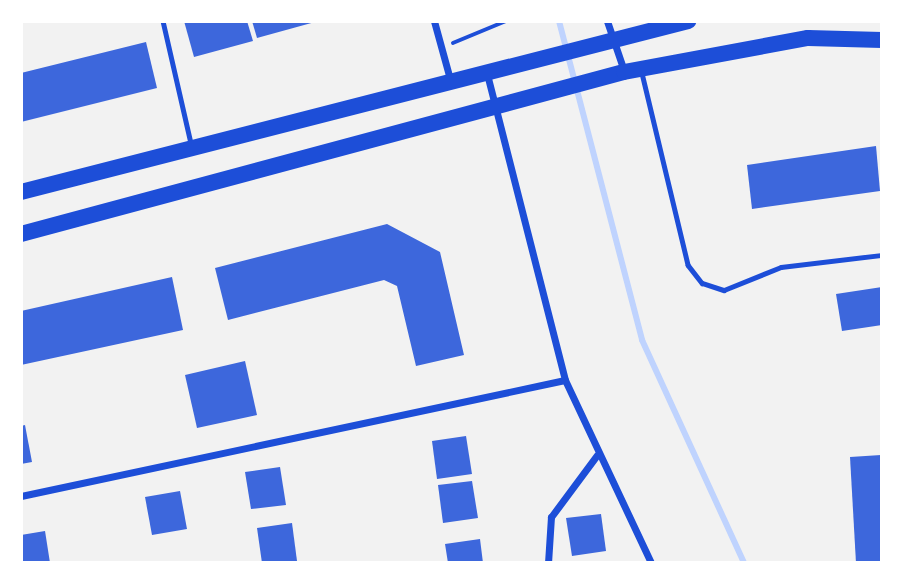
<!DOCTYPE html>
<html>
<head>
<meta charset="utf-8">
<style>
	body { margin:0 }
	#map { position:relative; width:903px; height:584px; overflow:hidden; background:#f2f2f2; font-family:Overpass,sans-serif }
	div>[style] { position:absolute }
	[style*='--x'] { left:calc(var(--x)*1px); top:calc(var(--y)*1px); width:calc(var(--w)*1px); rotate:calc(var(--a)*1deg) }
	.stream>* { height:6px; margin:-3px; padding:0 3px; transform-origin:3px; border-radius:3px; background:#bfd3fe }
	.building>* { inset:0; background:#3d67dc }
	.path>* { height:3.5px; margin:-1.75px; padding:0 1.75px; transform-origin:1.75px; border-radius:1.75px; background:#1d4ed8 }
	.service>* { height:4.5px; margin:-2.25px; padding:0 2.25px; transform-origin:2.25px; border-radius:2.25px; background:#1d4ed8 }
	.minor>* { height:7px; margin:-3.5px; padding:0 3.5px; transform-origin:3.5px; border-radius:3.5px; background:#1d4ed8 }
	.primary>* { height:16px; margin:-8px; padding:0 8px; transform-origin:8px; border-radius:8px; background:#1d4ed8 }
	span { translate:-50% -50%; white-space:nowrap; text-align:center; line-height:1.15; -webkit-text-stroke:7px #fff; paint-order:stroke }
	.frame { position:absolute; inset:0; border:23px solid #fff; pointer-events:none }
</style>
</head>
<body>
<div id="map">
	<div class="stream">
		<div style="--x:559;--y:21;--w:330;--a:75.4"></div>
		<div style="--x:642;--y:340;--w:245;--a:65.4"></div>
	</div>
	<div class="building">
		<div style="clip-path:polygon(184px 21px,247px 21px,253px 41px,194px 57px)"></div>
		<div style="clip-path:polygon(252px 21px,314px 21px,315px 22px,257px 38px)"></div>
		<div style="clip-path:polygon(146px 42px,157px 88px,21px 122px,21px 73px)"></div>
		<div style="clip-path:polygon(876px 146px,880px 191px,752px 209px,747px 165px)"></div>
		<div style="clip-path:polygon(387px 224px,440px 252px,464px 355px,416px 366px,397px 286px,384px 280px,228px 320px,215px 268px)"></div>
		<div style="clip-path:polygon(172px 277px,183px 330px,21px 365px,21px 311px)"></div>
		<div style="clip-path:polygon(882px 287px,882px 325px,842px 331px,836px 294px)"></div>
		<div style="clip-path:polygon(245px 361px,257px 415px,197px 428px,185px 375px)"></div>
		<div style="clip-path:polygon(25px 425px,32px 462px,21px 464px,21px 426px)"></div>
		<div style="clip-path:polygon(466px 436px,472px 474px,437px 479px,432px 441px)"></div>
		<div style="clip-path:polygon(881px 455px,882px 563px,856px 563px,850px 457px)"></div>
		<div style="clip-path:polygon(280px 467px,286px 505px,251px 509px,245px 472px)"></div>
		<div style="clip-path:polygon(472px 481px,478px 518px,443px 523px,438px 485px)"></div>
		<div style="clip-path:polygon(180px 491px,187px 529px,152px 535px,145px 497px)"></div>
		<div style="clip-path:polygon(601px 514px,606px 551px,572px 556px,566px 518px)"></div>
		<div style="clip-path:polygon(292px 523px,297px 561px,262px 563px,257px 528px)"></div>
		<div style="clip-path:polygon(45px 531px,50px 563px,21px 563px,21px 535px)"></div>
		<div style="clip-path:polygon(480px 539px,483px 563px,448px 563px,445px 544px)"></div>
	</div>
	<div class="path">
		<div style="--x:453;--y:43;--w:57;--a:-22.5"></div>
	</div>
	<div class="service">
		<div style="--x:163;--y:21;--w:125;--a:77.1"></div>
		<div style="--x:642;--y:73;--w:197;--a:76.5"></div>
		<div style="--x:688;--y:265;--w:23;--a:52"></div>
		<div style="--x:702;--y:283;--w:23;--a:18"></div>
		<div style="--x:724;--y:290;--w:61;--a:-22"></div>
		<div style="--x:781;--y:267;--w:102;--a:-6.8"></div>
	</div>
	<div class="minor">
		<div style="--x:434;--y:21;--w:60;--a:74.6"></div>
		<div style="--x:607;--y:21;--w:53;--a:71.2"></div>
		<div style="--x:487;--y:74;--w:316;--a:75.7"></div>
		<div style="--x:565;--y:380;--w:202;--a:64.8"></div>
		<div style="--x:21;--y:496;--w:556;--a:-12.04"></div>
		<div style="--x:548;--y:563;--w:46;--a:-86.3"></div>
		<div style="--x:551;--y:517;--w:77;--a:-53.4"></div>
	</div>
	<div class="primary">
		<div style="--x:21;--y:192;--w:689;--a:-14.38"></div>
		<div style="--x:21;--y:234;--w:624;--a:-15.04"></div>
		<div style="--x:624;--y:72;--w:187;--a:-10.5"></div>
		<div style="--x:808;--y:38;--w:74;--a:1.5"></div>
	</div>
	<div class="frame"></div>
</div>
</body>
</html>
